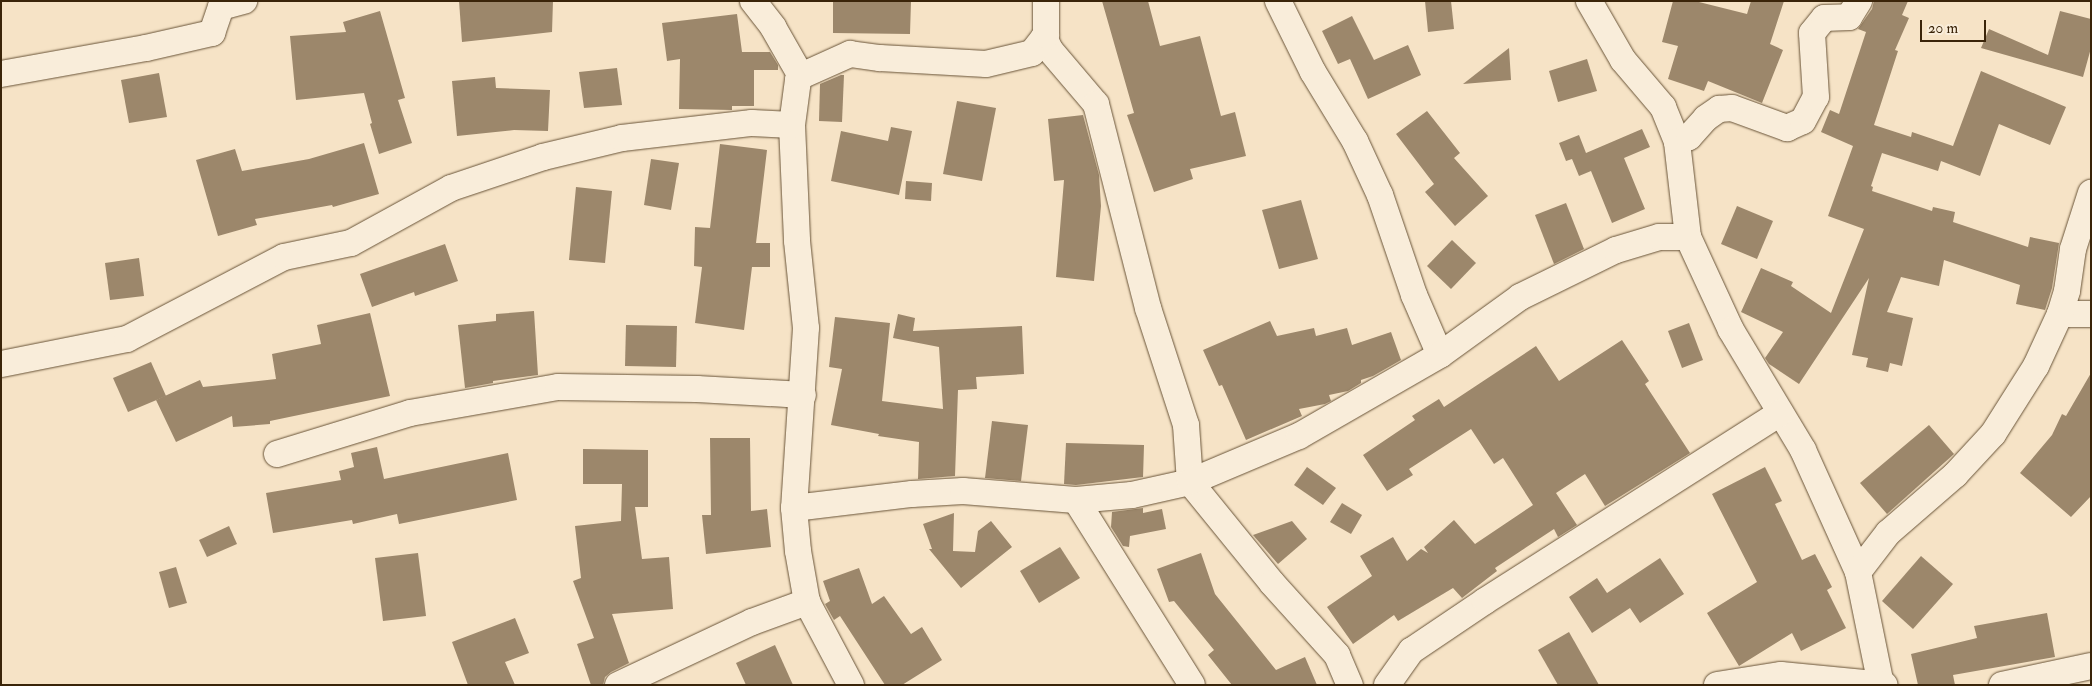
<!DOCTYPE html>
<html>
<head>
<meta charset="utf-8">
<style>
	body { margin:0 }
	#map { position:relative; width:2092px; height:686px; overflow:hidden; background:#f6e3c6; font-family:"IM FELL Double Pica",serif }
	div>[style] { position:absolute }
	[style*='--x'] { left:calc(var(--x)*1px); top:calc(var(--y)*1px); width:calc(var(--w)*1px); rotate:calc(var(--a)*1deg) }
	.building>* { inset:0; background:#9c876b }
	.roads { filter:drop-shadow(0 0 1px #695438) drop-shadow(0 0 1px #695438) }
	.minor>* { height:26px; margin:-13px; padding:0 13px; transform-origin:13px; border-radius:13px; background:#f9edda }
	span { translate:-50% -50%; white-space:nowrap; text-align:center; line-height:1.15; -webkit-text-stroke:5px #f9edda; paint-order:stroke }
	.frame { position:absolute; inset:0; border:2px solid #3a2409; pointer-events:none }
	.scale { position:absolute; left:1920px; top:20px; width:66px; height:22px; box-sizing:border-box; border:2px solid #3a2409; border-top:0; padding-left:6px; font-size:15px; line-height:18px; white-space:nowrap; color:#3a2409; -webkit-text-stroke:4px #f9edda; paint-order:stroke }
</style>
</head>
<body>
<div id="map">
	<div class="building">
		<div style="clip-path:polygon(459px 1px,553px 1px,552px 32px,462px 42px)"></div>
		<div style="clip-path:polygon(833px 1px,911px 1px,910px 34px,833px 33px)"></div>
		<div style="clip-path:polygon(1102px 1px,1148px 1px,1160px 46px,1200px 36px,1221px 116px,1235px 112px,1246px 156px,1190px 169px,1193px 179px,1154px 192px,1127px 115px,1134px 113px)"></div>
		<div style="clip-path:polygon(1425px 1px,1451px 1px,1454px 29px,1428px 32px)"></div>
		<div style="clip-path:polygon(1673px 1px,1695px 1px,1747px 14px,1751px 1px,1784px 1px,1770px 44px,1783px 50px,1762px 103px,1708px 81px,1704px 91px,1668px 79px,1678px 46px,1662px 42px)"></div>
		<div style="clip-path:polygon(1874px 1px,1908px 1px,1902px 15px,1909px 18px,1895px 50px,1898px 51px,1874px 125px,1911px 137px,1912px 132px,1953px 146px,1981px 71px,2066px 107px,2050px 145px,1999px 124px,1980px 176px,1941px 161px,1938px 171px,1882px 153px,1871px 186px,1873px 187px,1872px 191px,1932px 211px,1933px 207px,1955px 212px,1953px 222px,2028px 247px,2030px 237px,2059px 243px,2052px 288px,2045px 310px,2016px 304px,2020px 285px,1944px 260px,1939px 286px,1901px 277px,1887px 312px,1913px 318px,1902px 366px,1890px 363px,1888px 372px,1866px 367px,1868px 358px,1852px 355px,1869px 278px,1799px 384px,1769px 364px,1765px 358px,1783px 332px,1741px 312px,1761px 268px,1793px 282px,1791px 286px,1831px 313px,1864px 229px,1828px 216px,1853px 146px,1821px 132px,1830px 110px,1839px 114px,1866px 32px,1858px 29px,1872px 9px)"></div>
		<div style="clip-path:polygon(380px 11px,405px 98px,398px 100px,412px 143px,379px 154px,370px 124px,372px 123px,364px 93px,296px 100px,290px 36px,346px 32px,343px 22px)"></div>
		<div style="clip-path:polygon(2060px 11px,2091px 19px,2091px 48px,2083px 77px,1981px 48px,1989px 29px,2048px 55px)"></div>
		<div style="clip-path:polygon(737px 14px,742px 52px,770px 52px,778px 65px,778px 70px,754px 70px,754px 106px,732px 106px,732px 110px,679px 109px,680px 59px,667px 61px,662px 23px)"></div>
		<div style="clip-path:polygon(1352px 16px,1374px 60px,1408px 45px,1421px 75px,1368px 99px,1350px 59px,1338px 64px,1322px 31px)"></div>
		<div style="clip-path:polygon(1509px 48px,1511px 80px,1463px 84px)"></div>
		<div style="clip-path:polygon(1587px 59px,1597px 91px,1558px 102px,1549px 71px)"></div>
		<div style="clip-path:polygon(617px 68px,622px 105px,584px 108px,579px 72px)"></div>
		<div style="clip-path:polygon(159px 73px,167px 117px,129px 123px,121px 80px)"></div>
		<div style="clip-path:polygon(841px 75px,844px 75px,842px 122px,819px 121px,820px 84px)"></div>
		<div style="clip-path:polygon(495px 77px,496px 88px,550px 90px,548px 131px,514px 130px,457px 136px,452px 81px)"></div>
		<div style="clip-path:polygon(957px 101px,996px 108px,982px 181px,943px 174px)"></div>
		<div style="clip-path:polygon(1427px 111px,1460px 153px,1454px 158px,1488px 196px,1455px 226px,1425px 192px,1434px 184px,1396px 134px)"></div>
		<div style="clip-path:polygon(1083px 115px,1099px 175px,1101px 206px,1094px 281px,1056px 277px,1064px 180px,1054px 181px,1048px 119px)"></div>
		<div style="clip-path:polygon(891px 127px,912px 131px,899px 195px,831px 181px,841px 131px,888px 141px)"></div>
		<div style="clip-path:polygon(1642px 129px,1650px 147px,1624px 158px,1645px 209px,1612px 223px,1591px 171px,1579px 176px,1572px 159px,1566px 161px,1559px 143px,1579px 135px,1586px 153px)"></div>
		<div style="clip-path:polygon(364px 143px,379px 194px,333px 207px,332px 205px,255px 219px,257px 225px,218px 236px,196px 160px,235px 149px,242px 171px,309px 159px)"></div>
		<div style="clip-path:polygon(720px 144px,767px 150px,756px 243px,770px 243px,770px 267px,752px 267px,744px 330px,695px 323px,702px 267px,694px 266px,695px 227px,710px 228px)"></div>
		<div style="clip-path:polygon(651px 159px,679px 163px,671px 210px,644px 205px)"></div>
		<div style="clip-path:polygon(906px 181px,932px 183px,931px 201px,905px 199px)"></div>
		<div style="clip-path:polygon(576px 187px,612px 191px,605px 263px,569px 260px)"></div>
		<div style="clip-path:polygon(1301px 200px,1318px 259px,1279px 269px,1262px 210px)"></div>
		<div style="clip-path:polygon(1566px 203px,1584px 249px,1554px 264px,1535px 215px)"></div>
		<div style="clip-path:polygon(1737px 206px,1773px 221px,1757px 259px,1721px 244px)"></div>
		<div style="clip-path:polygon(1452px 240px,1476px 263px,1451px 289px,1427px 266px)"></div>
		<div style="clip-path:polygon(445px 244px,458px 281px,415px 296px,414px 292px,372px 307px,360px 274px)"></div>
		<div style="clip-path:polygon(139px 258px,144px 296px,110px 300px,105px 263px)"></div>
		<div style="clip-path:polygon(534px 311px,538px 375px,493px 381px,493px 383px,465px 388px,458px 325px,496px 321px,496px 314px)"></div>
		<div style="clip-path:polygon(370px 313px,390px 396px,270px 421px,270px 424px,233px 427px,232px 416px,176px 442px,156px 400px,200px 380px,203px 387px,276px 379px,272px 354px,321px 344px,317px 325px)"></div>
		<div style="clip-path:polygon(898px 314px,915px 318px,913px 331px,1022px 326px,1024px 374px,976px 377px,977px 389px,958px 390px,955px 476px,918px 479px,919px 442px,878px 436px,879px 434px,831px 425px,842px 369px,829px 367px,835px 317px,890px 323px,882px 401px,943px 409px,939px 347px,893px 338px)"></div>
		<div style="clip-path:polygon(1270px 321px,1277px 336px,1314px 328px,1316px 336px,1347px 328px,1352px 345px,1391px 332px,1401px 360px,1373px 376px,1361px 380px,1361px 383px,1348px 391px,1329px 395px,1331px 401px,1325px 404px,1299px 409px,1302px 416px,1246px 440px,1222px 385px,1219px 386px,1203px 350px)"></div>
		<div style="clip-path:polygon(1689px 323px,1703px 360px,1682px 368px,1668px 331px)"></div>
		<div style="clip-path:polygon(626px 325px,677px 326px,676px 367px,625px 366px)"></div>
		<div style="clip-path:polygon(1622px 340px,1649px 381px,1645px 384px,1690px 453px,1605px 506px,1585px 474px,1556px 493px,1577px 525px,1558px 537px,1554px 529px,1495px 568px,1497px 571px,1462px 598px,1453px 588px,1398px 621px,1394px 615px,1353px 644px,1327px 607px,1372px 576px,1360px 556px,1393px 537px,1407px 561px,1421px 549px,1428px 553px,1424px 547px,1454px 520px,1475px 544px,1533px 505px,1503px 458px,1494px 464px,1471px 429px,1409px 469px,1413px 475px,1387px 491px,1363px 455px,1415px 420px,1412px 416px,1439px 399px,1444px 407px,1536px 346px,1559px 381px)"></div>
		<div style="clip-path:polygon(151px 362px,166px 396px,128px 412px,113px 378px)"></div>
		<div style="clip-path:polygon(2091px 373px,2091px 496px,2071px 517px,2020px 473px,2052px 435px,2062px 414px,2066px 416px)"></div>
		<div style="clip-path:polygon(992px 421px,1028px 425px,1021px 481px,985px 478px)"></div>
		<div style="clip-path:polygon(1929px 425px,1954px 454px,1887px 514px,1860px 483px)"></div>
		<div style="clip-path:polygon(710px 438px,750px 438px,751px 511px,767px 509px,771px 547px,706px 554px,702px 515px,711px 515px)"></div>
		<div style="clip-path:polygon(1066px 443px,1144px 445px,1143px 477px,1076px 485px,1064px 484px)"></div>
		<div style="clip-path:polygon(377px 447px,384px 479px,508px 453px,517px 500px,399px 524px,397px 514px,353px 524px,352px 520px,273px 533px,266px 493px,341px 480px,339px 471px,354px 467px,351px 453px)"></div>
		<div style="clip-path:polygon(583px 449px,648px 450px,648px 507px,635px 507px,642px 559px,669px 557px,673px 609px,612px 614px,629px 663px,611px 672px,605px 677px,603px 685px,591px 685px,577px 644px,594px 638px,573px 581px,581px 578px,575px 526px,621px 521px,622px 484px,583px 484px)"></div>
		<div style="clip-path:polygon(1307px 467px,1336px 488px,1323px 505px,1294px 485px)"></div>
		<div style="clip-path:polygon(1765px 467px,1782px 501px,1775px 504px,1802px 560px,1815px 554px,1832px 587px,1827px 590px,1846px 628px,1801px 651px,1792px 633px,1739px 666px,1707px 613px,1757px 582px,1712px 494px)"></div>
		<div style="clip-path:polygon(1342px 503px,1362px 515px,1351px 534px,1330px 522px)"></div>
		<div style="clip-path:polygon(1143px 508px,1143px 513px,1162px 509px,1166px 529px,1130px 536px,1129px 547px,1123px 546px,1111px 527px,1112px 512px)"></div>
		<div style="clip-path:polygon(954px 513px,953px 551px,975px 552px,978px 531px,991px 521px,1012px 547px,961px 588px,929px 549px,932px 549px,923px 524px)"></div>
		<div style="clip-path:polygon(1292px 521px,1307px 539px,1278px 564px,1253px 535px)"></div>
		<div style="clip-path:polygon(229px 526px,237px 544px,207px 557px,199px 540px)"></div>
		<div style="clip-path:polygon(1060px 547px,1080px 578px,1039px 603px,1020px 571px)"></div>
		<div style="clip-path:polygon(418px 553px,426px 616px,383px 621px,375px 558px)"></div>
		<div style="clip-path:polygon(1201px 553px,1215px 594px,1276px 670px,1305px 657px,1317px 685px,1232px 685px,1208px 655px,1214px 650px,1174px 601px,1169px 602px,1157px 569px)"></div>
		<div style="clip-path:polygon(1921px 556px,1953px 584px,1913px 629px,1882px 601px)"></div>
		<div style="clip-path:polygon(1660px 558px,1684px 594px,1640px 623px,1630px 608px,1592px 633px,1569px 597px,1597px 578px,1607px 593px)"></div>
		<div style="clip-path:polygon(176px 567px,187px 603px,169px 608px,159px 572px)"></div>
		<div style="clip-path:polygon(859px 568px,872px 604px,884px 596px,911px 634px,922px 627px,942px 660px,902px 685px,885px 685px,840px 616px,834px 620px,825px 604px,830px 601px,823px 581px)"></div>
		<div style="clip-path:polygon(2047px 613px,2055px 657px,1953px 675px,1955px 685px,1918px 685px,1911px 654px,1977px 638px,1974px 626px)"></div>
		<div style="clip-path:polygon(515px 618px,529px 653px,505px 662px,515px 685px,468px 685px,452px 642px)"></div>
		<div style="clip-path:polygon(1569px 632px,1599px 685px,1558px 685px,1538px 650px)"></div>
		<div style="clip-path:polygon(775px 645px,793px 685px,746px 685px,736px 663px)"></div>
	</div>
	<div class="roads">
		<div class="minor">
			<div style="--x:753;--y:1;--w:33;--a:52"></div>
			<div style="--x:773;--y:27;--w:56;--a:60.3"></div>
			<div style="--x:801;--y:76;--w:5;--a:127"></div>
			<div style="--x:798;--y:80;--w:45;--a:97.6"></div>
			<div style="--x:792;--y:125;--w:116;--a:87.5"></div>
			<div style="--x:797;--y:241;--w:87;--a:84.1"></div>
			<div style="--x:806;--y:328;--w:180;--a:93.8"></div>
			<div style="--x:794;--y:508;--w:43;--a:84.7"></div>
			<div style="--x:798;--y:551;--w:52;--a:80"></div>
			<div style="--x:807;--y:602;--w:94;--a:62.1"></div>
			<div style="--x:1278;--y:1;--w:79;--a:63.8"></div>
			<div style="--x:1313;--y:72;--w:81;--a:58.7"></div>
			<div style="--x:1355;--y:141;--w:60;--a:65.2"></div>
			<div style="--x:1380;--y:195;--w:106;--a:71.2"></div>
			<div style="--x:1414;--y:295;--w:65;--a:66.6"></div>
			<div style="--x:1589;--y:1;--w:68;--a:60"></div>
			<div style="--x:1623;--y:60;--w:62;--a:49.6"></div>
			<div style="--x:1663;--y:107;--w:38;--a:68"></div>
			<div style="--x:1677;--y:142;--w:96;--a:83.4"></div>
			<div style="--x:1688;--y:237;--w:102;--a:65.2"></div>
			<div style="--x:1731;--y:330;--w:140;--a:59"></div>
			<div style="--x:1803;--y:450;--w:134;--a:65.7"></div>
			<div style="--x:1858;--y:572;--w:115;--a:78.5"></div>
			<div style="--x:1044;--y:37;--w:14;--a:65"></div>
			<div style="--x:1050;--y:50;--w:71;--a:49.6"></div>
			<div style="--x:1096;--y:104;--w:211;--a:75.7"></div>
			<div style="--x:1148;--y:308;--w:123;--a:72"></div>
			<div style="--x:1186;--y:425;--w:57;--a:86"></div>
			<div style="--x:1190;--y:482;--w:130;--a:50.9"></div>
			<div style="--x:1272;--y:583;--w:97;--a:47.9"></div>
			<div style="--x:1337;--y:655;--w:33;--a:67"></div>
			<div style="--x:1;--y:74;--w:147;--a:-10.2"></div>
			<div style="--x:146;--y:48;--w:68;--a:-12.8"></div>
			<div style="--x:212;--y:33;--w:28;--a:-71"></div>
			<div style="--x:221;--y:7;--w:24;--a:-15"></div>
			<div style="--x:801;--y:76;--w:54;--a:-24.2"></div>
			<div style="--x:850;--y:54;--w:30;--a:8"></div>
			<div style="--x:880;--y:58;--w:106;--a:3.2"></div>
			<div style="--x:986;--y:64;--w:47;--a:-13.4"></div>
			<div style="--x:1032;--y:53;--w:23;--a:-52"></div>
			<div style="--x:1046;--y:35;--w:34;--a:-90"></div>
			<div style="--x:1677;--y:142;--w:13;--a:-23"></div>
			<div style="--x:1689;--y:137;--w:25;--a:-48"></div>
			<div style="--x:1706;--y:118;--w:16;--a:-35"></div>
			<div style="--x:1719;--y:109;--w:13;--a:-4"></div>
			<div style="--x:1732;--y:108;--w:59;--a:20"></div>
			<div style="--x:1787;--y:128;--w:17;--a:-24"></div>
			<div style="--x:1803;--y:121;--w:27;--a:-62"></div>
			<div style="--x:1816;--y:97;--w:64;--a:-93.6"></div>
			<div style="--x:1812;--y:33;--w:19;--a:-51"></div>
			<div style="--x:1824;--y:18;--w:25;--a:-2"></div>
			<div style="--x:1849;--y:17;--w:19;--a:-58"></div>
			<div style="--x:2060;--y:314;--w:31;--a:0"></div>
			<div style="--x:1;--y:364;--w:128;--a:-11.2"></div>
			<div style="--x:127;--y:339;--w:177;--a:-27.6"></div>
			<div style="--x:284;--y:257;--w:68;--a:-11.8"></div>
			<div style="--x:351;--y:243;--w:114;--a:-28.8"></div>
			<div style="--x:451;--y:188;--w:97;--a:-18.6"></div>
			<div style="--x:543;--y:157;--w:81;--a:-13.5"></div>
			<div style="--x:622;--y:138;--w:131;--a:-6.6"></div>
			<div style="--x:752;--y:123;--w:40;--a:2.9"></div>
			<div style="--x:277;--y:454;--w:139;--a:-17.1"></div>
			<div style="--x:410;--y:413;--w:150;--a:-10"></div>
			<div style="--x:558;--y:387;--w:139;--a:0.8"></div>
			<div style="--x:697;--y:389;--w:106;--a:3.2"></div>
			<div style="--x:1076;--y:500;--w:218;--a:57.9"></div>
			<div style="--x:794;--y:508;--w:119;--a:-6.8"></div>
			<div style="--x:912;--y:494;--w:51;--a:-3.4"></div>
			<div style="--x:963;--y:491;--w:113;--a:4.6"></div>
			<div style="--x:1076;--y:500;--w:56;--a:-5.1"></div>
			<div style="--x:1132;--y:495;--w:59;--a:-12.6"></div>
			<div style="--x:1190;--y:482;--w:118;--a:-22.9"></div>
			<div style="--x:1299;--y:436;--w:163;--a:-29.9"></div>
			<div style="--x:1440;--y:355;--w:99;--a:-35.9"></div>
			<div style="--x:1520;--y:297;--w:107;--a:-26.1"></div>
			<div style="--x:1616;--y:250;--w:45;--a:-16.8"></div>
			<div style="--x:1659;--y:237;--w:29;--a:0"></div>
			<div style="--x:1858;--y:572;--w:49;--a:-52.4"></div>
			<div style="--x:1888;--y:533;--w:89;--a:-40.9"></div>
			<div style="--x:1955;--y:475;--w:56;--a:-47.2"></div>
			<div style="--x:1993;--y:434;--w:80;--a:-57.7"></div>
			<div style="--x:2036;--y:366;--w:57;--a:-65.2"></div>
			<div style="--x:2060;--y:314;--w:24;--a:-73"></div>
			<div style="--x:2067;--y:291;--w:42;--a:-81.9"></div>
			<div style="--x:2073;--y:249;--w:59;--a:-72.2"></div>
			<div style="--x:618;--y:685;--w:148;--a:-25.2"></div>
			<div style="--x:752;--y:622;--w:59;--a:-20"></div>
			<div style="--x:1387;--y:685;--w:42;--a:-54.8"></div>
			<div style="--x:1411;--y:651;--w:89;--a:-34"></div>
			<div style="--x:1485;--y:601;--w:350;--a:-32.5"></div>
			<div style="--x:1717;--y:685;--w:65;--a:-8.9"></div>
			<div style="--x:1781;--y:675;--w:104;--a:5.5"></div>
			<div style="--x:2002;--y:685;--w:91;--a:-12.1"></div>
		</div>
	</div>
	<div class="frame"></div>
	<div class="scale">20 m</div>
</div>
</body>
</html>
